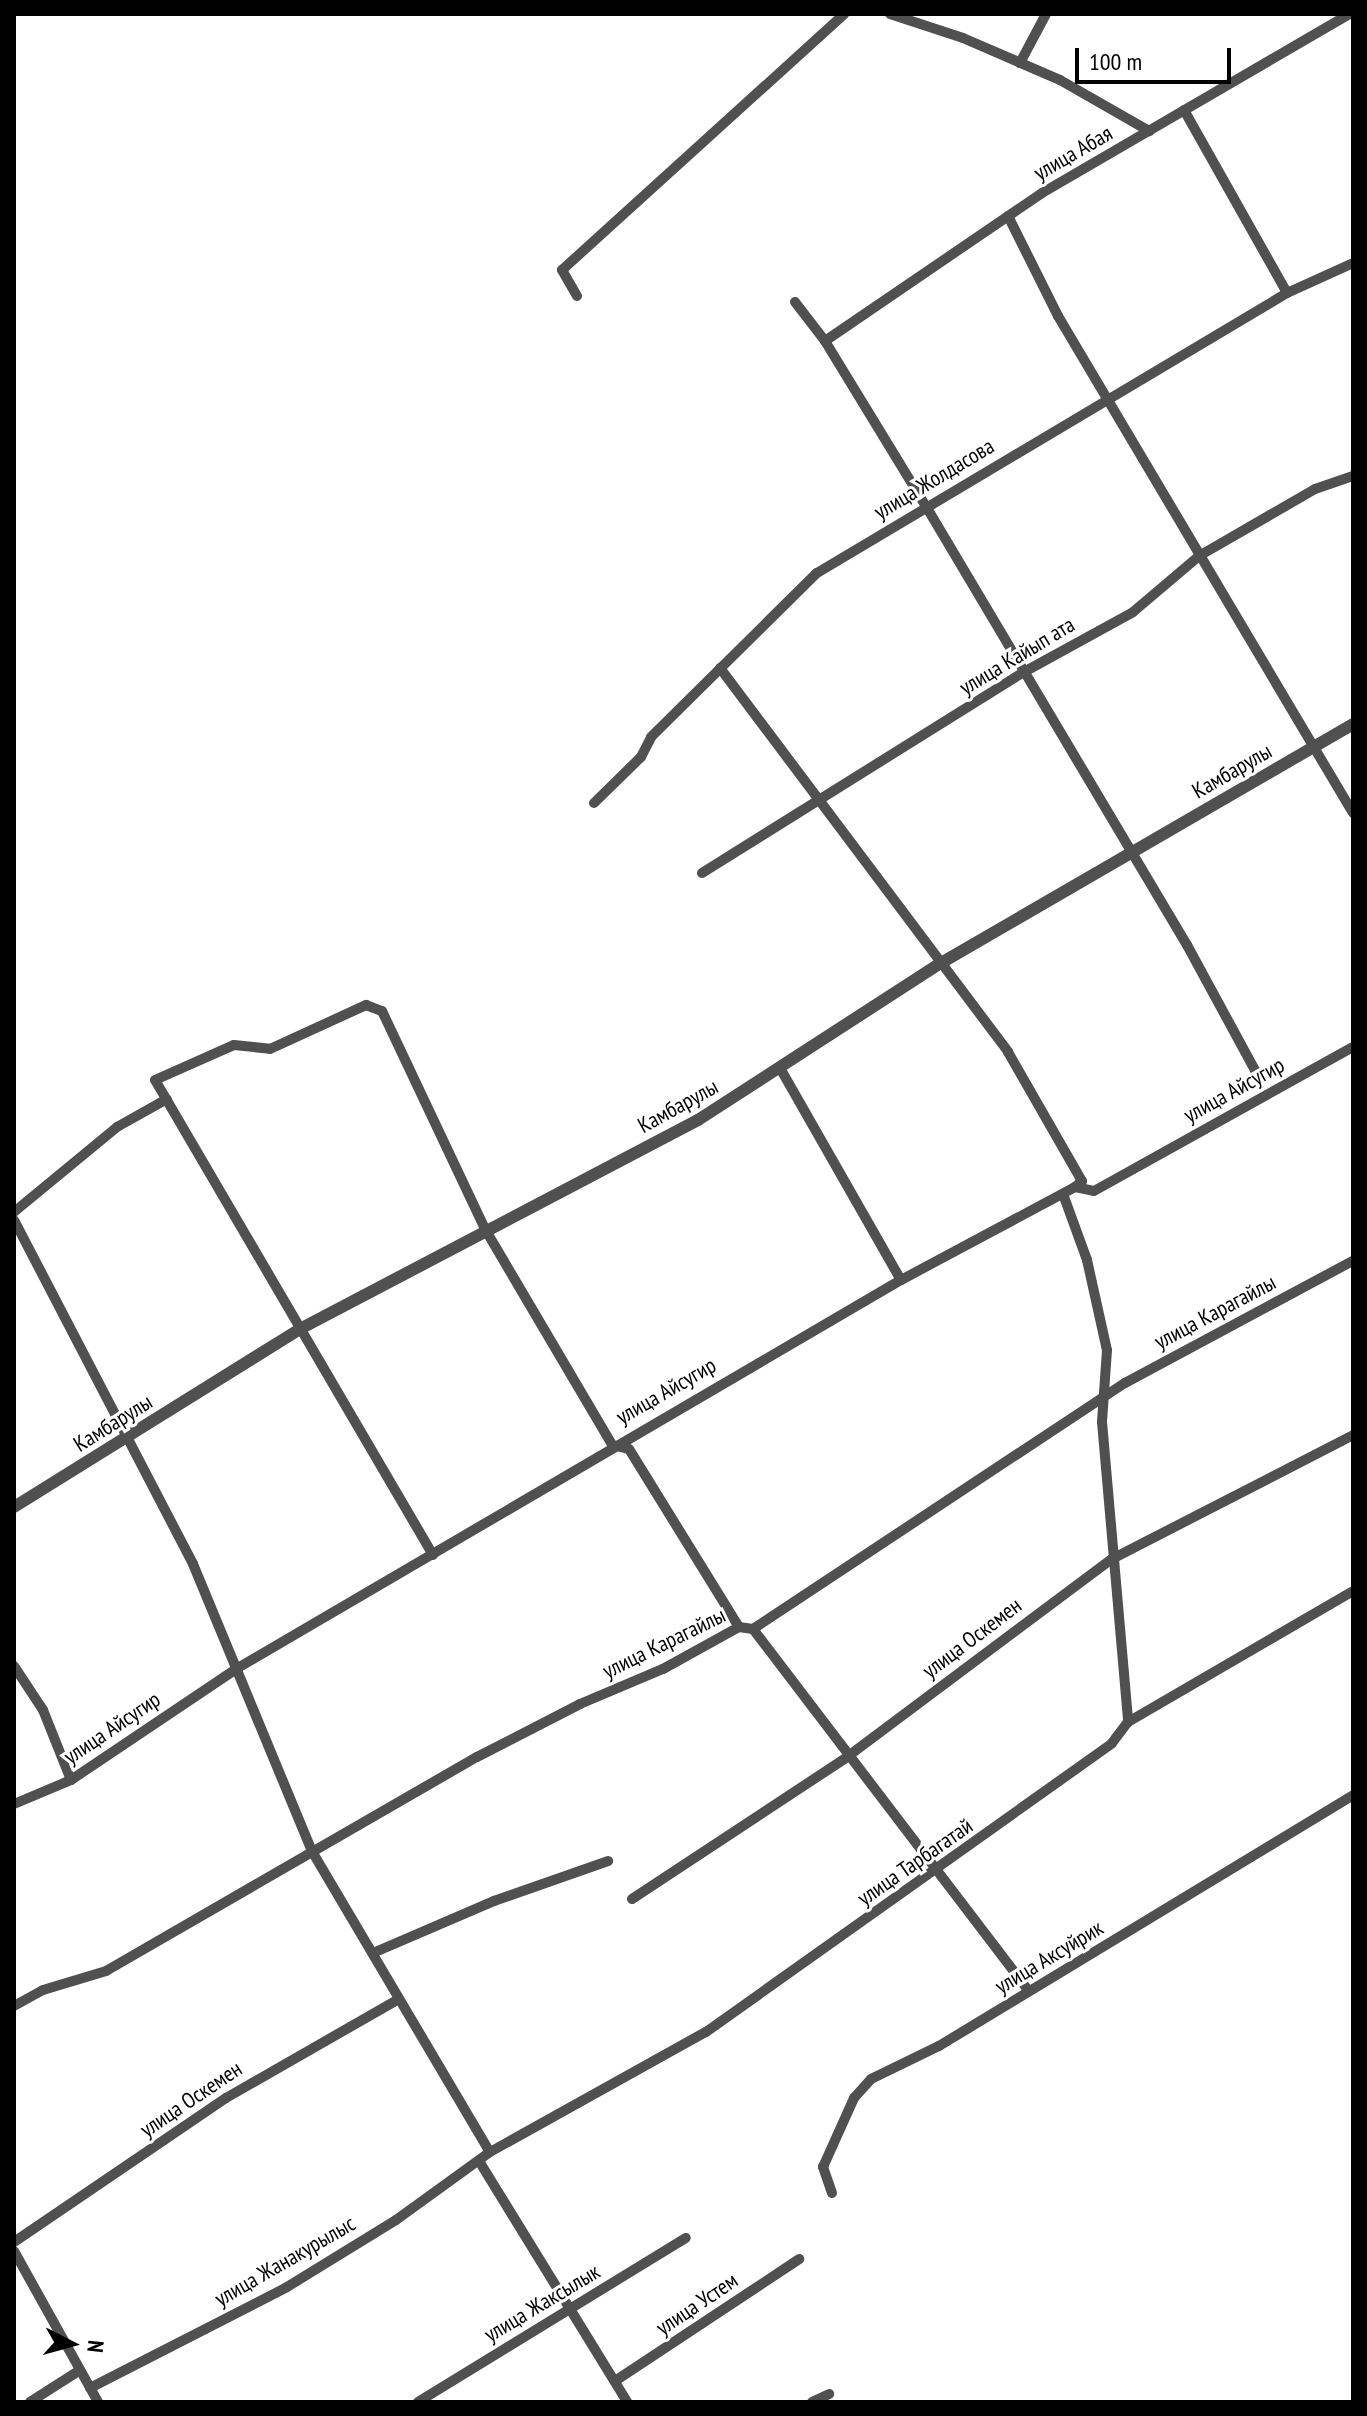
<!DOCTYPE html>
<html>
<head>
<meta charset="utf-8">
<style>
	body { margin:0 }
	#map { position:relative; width:1367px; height:2416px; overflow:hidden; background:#fff; font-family:"PT Sans Narrow",sans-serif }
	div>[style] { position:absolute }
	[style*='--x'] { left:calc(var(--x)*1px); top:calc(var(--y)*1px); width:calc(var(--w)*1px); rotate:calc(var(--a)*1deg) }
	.minor>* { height:10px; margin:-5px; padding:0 5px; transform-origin:5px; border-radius:5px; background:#505050 }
	.tertiary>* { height:12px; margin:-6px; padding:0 6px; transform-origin:6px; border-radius:6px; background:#505050 }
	span { translate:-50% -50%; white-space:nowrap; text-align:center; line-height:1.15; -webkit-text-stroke:6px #fff; paint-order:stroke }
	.street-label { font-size:22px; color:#000 }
	.frame { position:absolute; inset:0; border:16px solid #000; pointer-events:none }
	.north { position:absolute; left:32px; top:2304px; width:80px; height:80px; -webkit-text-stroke:6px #fff; paint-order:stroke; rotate:96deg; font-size:22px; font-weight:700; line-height:32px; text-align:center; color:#000 }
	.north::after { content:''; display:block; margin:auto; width:28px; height:36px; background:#000; clip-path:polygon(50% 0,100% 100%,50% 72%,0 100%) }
	.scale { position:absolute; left:1075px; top:48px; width:156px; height:36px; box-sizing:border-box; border:4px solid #000; border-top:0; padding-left:10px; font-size:24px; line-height:28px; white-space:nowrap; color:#000; -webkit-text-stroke:6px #fff; paint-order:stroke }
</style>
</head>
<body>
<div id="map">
	<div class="minor">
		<div style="--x:890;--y:14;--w:77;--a:18.2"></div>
		<div style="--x:963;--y:38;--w:106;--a:23.4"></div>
		<div style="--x:1060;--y:80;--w:103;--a:29.8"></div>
		<div style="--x:1020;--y:63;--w:55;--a:-62"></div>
		<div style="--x:1184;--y:110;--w:210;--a:60.6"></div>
		<div style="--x:1008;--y:216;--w:112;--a:63.4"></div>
		<div style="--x:1058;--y:316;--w:578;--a:59.31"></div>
		<div style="--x:577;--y:296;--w:30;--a:-120"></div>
		<div style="--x:562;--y:270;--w:381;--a:-42.2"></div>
		<div style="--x:795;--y:302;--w:49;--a:52.4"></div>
		<div style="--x:825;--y:341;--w:196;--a:58.6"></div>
		<div style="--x:927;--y:508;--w:508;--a:59.25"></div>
		<div style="--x:1187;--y:945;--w:147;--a:61.5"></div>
		<div style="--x:825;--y:341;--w:263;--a:-34.3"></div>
		<div style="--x:1042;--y:193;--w:356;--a:-30.2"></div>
		<div style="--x:720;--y:668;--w:480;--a:53.1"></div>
		<div style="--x:1008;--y:1052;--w:149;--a:60.2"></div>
		<div style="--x:1082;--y:1181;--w:9;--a:139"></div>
		<div style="--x:594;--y:803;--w:66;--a:-44.4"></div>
		<div style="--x:641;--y:757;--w:22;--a:-63"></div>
		<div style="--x:651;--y:737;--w:233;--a:-44.7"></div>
		<div style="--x:817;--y:573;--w:547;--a:-30.78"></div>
		<div style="--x:1287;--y:293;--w:72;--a:-24.4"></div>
		<div style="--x:702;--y:873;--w:380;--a:-32"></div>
		<div style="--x:1024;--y:672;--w:124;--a:-28.8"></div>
		<div style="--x:1133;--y:612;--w:87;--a:-40.3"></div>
		<div style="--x:1199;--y:556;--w:134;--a:-30"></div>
		<div style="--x:1315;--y:489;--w:40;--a:-18.9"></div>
		<div style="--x:780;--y:1068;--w:244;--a:60.3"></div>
		<div style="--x:1063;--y:1194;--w:70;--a:70"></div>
		<div style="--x:1087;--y:1260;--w:92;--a:77.5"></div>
		<div style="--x:1107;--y:1350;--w:72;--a:94"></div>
		<div style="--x:1102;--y:1422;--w:301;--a:85"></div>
		<div style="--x:14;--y:1212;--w:134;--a:-39.5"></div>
		<div style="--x:117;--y:1127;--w:57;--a:-29.2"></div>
		<div style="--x:14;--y:1220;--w:388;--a:62.5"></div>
		<div style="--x:193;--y:1564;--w:313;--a:67.5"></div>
		<div style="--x:313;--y:1853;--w:347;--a:59.4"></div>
		<div style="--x:433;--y:1555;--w:550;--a:-120.34"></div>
		<div style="--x:155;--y:1080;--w:86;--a:-23.9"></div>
		<div style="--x:234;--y:1045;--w:36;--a:6"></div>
		<div style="--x:270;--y:1049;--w:106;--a:-24.6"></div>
		<div style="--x:366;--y:1005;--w:17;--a:21"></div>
		<div style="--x:382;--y:1011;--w:241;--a:64.7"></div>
		<div style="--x:485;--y:1229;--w:251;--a:59.5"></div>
		<div style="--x:612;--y:1445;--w:17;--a:13"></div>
		<div style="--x:629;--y:1449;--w:209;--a:58.3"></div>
		<div style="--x:753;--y:1629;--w:455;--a:52.7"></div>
		<div style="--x:14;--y:1666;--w:53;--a:56.6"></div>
		<div style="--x:43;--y:1710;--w:75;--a:68.2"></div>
		<div style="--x:14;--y:1804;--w:62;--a:-22.8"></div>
		<div style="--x:71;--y:1780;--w:199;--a:-33.9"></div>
		<div style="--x:236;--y:1669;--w:770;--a:-30.33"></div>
		<div style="--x:901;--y:1280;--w:197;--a:-28.1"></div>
		<div style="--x:1075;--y:1187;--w:19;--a:12"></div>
		<div style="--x:1094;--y:1191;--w:296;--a:-29.1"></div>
		<div style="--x:632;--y:1899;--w:258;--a:-33.4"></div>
		<div style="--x:847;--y:1757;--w:331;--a:-36.8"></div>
		<div style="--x:1112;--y:1559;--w:271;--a:-27.2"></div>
		<div style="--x:373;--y:1953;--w:132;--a:-23.3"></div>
		<div style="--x:494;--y:1901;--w:121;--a:-19.3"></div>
		<div style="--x:14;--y:2006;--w:33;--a:-29"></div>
		<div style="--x:43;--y:1990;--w:66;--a:-16.8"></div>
		<div style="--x:106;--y:1971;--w:428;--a:-30"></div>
		<div style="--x:477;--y:1757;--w:116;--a:-27.2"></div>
		<div style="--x:580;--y:1704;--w:90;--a:-22.9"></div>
		<div style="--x:663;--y:1669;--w:87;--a:-28.9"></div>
		<div style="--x:739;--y:1627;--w:14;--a:8"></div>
		<div style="--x:753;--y:1629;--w:446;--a:-33.5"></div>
		<div style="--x:1125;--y:1383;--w:259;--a:-28.2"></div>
		<div style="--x:479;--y:2161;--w:283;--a:58.4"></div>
		<div style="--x:832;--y:2193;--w:28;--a:-109"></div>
		<div style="--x:823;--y:2167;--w:76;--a:-65.8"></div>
		<div style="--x:854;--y:2098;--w:25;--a:-48"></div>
		<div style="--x:871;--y:2079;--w:76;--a:-25.9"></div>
		<div style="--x:939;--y:2046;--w:484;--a:-31.2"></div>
		<div style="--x:14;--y:2242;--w:256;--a:-34.2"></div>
		<div style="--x:226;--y:2098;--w:197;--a:-29.8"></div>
		<div style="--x:14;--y:2251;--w:173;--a:60.9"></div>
		<div style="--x:615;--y:2381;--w:221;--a:-33.5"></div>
		<div style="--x:90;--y:2388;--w:221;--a:-27.1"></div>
		<div style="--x:287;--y:2287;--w:128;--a:-31.6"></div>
		<div style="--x:396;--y:2220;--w:116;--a:-35.9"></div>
		<div style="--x:490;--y:2152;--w:247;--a:-29.1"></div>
		<div style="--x:706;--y:2032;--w:498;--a:-35.4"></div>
		<div style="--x:1112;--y:1743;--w:26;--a:-53"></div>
		<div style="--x:1128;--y:1722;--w:260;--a:-30.2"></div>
		<div style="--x:30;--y:2402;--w:59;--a:-32.6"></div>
		<div style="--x:418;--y:2402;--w:314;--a:-31.5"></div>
		<div style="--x:812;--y:2402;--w:19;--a:-25"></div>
	</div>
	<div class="tertiary">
		<div style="--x:14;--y:1507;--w:335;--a:-31.9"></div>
		<div style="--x:298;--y:1330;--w:452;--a:-27.7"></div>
		<div style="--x:698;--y:1120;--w:289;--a:-32.9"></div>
		<div style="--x:941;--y:963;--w:476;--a:-30.1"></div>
	</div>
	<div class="street-label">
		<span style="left:1073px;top:153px;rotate:-30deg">улица Абая</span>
		<span style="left:934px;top:479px;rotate:-31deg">улица Жолдасова</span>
		<span style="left:1017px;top:656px;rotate:-31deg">улица Кайып ата</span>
		<span style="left:1232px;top:771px;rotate:-30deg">Камбарулы</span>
		<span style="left:1234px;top:1090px;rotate:-29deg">улица Айсугир</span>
		<span style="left:678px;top:1106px;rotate:-29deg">Камбарулы</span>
		<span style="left:1215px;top:1312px;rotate:-28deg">улица Карагайлы</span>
		<span style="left:666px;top:1391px;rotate:-30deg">улица Айсугир</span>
		<span style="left:113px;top:1423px;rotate:-32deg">Камбарулы</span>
		<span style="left:972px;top:1638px;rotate:-37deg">улица Оскемен</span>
		<span style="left:664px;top:1643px;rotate:-26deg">улица Карагайлы</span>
		<span style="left:112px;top:1728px;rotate:-34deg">улица Айсугир</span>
		<span style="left:915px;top:1862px;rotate:-35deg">улица Тарбагатай</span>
		<span style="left:1049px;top:1957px;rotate:-31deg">улица Аксуйрик</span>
		<span style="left:191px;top:2099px;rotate:-34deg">улица Оскемен</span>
		<span style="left:285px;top:2261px;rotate:-30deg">улица Жанакурылыс</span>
		<span style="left:542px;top:2303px;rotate:-31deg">улица Жаксылык</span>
		<span style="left:697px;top:2304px;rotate:-34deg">улица Устем</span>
	</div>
	<div class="frame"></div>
	<div class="north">N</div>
	<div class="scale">100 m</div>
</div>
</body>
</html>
